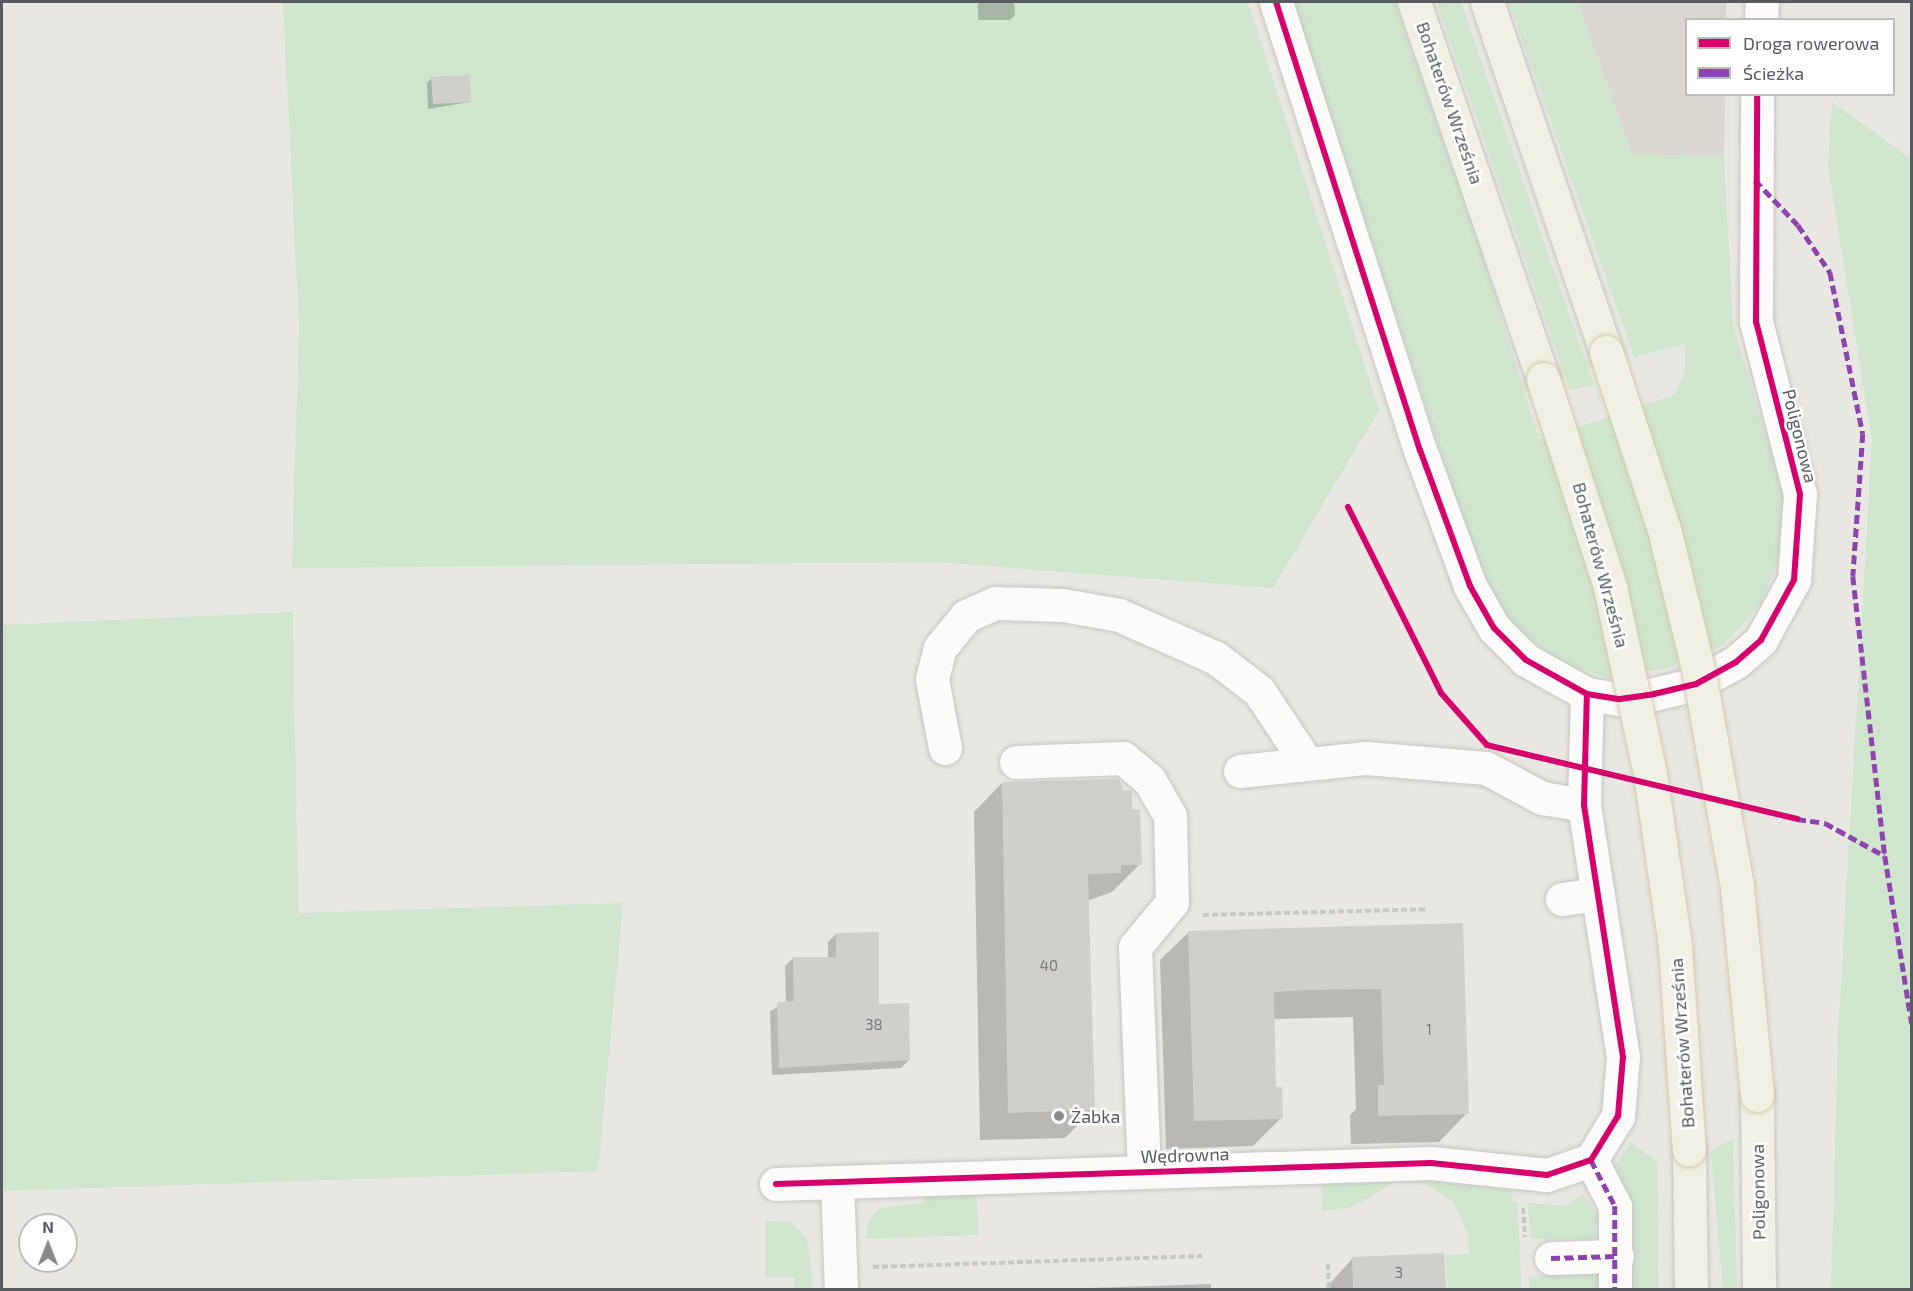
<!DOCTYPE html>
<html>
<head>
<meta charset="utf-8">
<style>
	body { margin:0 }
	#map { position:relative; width:1913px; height:1291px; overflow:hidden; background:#e8e7e1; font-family:"Exo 2",sans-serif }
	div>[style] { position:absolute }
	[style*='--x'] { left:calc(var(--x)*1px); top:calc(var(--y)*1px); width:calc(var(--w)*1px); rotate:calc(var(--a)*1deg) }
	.education>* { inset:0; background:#d9d7cf }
	.green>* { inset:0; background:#cfe5cd }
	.shadow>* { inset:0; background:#0003 }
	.building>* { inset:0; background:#d0cfcb }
	.path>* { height:4px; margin-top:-2px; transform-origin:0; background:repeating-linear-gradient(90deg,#c4c9c6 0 6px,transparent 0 9px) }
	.roads { filter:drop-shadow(0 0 2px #c5c5c4) drop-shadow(0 0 2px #c5c5c4) }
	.minor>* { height:33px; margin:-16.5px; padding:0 16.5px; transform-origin:16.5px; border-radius:16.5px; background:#fcfbfa }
	.major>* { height:33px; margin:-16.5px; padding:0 16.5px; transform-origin:16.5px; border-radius:16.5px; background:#f1f0e4 }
	.bridges { filter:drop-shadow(0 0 2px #d1caae) drop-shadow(0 0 2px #d1caae) }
	.major-bridge>* { height:33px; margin:-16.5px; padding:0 16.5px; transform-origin:16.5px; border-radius:16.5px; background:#f1f0e4 }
	.quiet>* { height:4.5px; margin-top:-2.25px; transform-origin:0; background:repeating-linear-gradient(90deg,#8e44ad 0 9px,transparent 0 13.5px) }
	.cycleway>* { height:6px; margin:-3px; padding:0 3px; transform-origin:3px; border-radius:3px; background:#d6006c }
	.dots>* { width:16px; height:16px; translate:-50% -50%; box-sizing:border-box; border:3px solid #fff; border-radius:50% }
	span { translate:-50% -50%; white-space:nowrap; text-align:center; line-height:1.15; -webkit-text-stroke:5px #fff; paint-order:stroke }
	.number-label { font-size:15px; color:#77797c }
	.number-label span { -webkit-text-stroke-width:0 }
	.street-label { font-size:18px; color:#585b60 }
	.poi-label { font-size:18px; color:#585b60 }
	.left { translate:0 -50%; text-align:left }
	.frame { position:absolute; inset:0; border:3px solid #585b60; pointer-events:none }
	.legend { position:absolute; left:1685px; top:18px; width:210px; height:78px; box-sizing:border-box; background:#fff; border:2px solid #bcbdbf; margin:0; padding:8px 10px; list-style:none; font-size:18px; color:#585b60 }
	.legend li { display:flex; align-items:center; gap:12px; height:30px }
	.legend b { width:30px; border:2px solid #bcbdbf }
	.north { position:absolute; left:18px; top:1213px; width:60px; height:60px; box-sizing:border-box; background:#fff; border:2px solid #bcbdbf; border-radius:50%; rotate:0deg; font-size:16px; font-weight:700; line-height:24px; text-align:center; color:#585b60 }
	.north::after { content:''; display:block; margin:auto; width:21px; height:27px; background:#8a8c8d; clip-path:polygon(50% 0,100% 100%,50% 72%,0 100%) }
</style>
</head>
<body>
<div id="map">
	<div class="education">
		<div style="clip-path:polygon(1578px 2px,1726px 2px,1726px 19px,1686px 20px,1686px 94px,1725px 95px,1724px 157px,1632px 154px)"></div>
	</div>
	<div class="green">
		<div style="clip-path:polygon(283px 2px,1248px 2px,1379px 410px,1273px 588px,936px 562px,292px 568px,299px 325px)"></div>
		<div style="clip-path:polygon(1293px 2px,1395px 2px,1481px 250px,1539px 440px,1674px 395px,1685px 372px,1685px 344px,1634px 357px,1509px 2px,1578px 2px,1632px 154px,1724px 157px,1733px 325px,1784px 495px,1784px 546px,1760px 605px,1722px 646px,1664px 669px,1605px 677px,1561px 663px,1508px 621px,1474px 554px)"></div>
		<div style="clip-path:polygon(1437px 2px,1461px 2px,1594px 385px,1570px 390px)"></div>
		<div style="clip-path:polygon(1832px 102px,1911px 159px,1911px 1289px,1831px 1289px,1838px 1037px,1872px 440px,1828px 166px)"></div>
		<div style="clip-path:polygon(293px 612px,298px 913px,623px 903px,598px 1171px,2px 1191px,2px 625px)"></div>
		<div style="clip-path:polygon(1733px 1139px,1737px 1289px,1723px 1289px,1711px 1151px)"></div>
		<div style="clip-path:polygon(1631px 1142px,1657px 1162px,1658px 1289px,1632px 1289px,1633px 1215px,1616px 1164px)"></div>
		<div style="clip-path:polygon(1400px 1178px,1511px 1190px,1512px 1201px,1518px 1201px,1521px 1289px,1448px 1289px,1446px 1255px,1469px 1254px,1468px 1235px,1453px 1202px,1427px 1184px,1396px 1181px,1353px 1207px,1322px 1211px,1321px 1180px)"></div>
		<div style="clip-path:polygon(976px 1190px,978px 1235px,865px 1239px,869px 1221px,879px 1209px,925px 1202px,924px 1192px)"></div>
		<div style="clip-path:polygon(1583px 1195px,1599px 1216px,1595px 1239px,1530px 1239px,1528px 1203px,1564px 1206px)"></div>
		<div style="clip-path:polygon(766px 1221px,791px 1222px,807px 1238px,813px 1289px,794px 1289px,794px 1277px,766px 1277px)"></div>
		<div style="clip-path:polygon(1599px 1272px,1598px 1289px,1529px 1289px,1529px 1277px)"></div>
	</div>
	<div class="shadow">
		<div style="clip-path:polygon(978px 2px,1014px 2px,1015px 15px,1010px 20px,978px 20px)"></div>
		<div style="clip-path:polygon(432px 78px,470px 102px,428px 109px,427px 83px)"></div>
		<div style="clip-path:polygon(1002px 783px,1140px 864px,1112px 892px,1087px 901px,1093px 1110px,1065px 1138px,980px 1140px,974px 812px)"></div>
		<div style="clip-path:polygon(1462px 924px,1467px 1113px,1439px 1142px,1351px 1144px,1350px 1115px,1356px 1109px,1353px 1017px,1273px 1019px,1274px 1089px,1281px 1118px,1253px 1146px,1166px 1149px,1160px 960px,1189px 932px)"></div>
		<div style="clip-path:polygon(836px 934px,909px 1060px,901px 1068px,772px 1075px,770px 1011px,786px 1003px,785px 966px,793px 958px,828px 958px,828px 942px)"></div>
		<div style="clip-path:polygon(1352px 1259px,1444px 1290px,1324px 1290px)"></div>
		<div style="clip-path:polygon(1211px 1284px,1211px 1290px,1025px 1290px)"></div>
	</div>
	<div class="building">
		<div style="clip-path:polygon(470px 75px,471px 102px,433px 104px,431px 77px)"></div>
		<div style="clip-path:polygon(1119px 779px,1124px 791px,1132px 790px,1132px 809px,1140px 809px,1142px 865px,1121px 865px,1121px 873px,1088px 874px,1095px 1110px,1008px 1113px,1002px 782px)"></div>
		<div style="clip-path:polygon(1463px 923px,1469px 1114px,1378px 1116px,1378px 1085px,1384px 1085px,1381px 989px,1307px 990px,1274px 992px,1276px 1087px,1282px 1087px,1283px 1119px,1194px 1121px,1188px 931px)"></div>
		<div style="clip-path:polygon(879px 932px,879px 1004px,909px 1003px,910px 1060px,779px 1068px,777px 1002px,794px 1001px,793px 957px,836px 957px,836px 933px)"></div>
		<div style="clip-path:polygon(1444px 1253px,1446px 1290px,1353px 1290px,1352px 1257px)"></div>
	</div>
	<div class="path">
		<div style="--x:1203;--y:915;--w:224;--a:-1.5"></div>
		<div style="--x:1523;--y:1208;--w:29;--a:86"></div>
		<div style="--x:1328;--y:1264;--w:26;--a:88"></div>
		<div style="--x:873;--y:1267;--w:329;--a:-1.9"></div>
	</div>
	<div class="roads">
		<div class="minor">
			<div style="--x:1276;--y:2;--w:471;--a:72.2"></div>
			<div style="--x:1420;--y:450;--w:145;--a:69.8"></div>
			<div style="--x:1470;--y:586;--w:48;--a:60.3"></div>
			<div style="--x:1494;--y:628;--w:45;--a:45"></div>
			<div style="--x:1526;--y:660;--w:70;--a:29.1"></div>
			<div style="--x:1587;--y:694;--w:33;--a:9"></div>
			<div style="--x:1620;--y:699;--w:34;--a:-8"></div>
			<div style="--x:1654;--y:694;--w:43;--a:-13.4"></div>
			<div style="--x:1696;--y:684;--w:46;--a:-28.8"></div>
			<div style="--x:1736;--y:662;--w:33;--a:-41"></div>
			<div style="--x:1761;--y:640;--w:68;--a:-61.2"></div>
			<div style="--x:1794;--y:580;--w:86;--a:-86"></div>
			<div style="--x:1800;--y:494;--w:178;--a:-104.3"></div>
			<div style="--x:1756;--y:322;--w:228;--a:-89.7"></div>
			<div style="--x:1761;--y:20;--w:18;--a:-87"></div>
			<div style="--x:945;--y:748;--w:70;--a:-100.7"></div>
			<div style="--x:932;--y:679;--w:32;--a:-76"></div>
			<div style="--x:940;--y:648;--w:41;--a:-50.9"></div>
			<div style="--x:966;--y:616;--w:32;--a:-24"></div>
			<div style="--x:995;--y:603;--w:68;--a:1.7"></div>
			<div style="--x:1063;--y:605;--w:57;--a:10.1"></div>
			<div style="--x:1119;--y:615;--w:106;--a:23.9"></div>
			<div style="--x:1216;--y:658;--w:54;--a:37.5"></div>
			<div style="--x:1259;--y:691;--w:85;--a:56.5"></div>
			<div style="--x:1016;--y:762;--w:107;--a:-2.1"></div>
			<div style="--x:1123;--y:758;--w:35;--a:40"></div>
			<div style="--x:1150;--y:781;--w:40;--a:60.3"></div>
			<div style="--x:1170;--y:816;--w:86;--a:88.7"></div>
			<div style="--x:1172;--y:902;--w:58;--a:129.4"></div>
			<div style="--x:1135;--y:947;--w:225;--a:87.7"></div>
			<div style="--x:1240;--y:771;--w:127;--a:-5.9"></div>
			<div style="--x:1366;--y:758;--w:120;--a:4.8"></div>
			<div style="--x:1486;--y:768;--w:64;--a:28.2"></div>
			<div style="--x:1542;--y:798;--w:43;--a:9.5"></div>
			<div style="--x:1562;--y:899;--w:36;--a:-8"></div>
			<div style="--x:1591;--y:1160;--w:52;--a:62.4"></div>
			<div style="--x:1615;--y:1206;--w:84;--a:90"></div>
			<div style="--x:837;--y:1182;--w:108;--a:87.9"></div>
			<div style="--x:776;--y:1184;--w:655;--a:-1.84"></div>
			<div style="--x:1431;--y:1163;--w:117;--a:5.9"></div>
			<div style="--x:1547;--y:1175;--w:46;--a:-18.8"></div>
			<div style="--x:1591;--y:1160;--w:52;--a:-58.5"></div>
			<div style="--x:1618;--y:1116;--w:59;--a:-85.2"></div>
			<div style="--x:1623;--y:1057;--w:255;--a:-98.8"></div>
			<div style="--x:1584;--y:805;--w:111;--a:-88.5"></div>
			<div style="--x:1551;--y:1258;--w:66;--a:-1.7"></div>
		</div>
		<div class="major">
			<div style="--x:1414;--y:2;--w:398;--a:71.1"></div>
			<div style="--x:1487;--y:2;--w:370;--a:71.2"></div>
			<div style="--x:1757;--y:1095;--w:195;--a:89.4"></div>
			<div style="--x:1689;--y:1150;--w:140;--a:89.2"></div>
		</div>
	</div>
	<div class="bridges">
		<div class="major-bridge">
			<div style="--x:1606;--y:352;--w:186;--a:71.9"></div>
			<div style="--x:1664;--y:529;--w:148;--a:76.3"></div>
			<div style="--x:1699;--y:673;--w:217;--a:79.9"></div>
			<div style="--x:1737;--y:887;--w:209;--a:84.5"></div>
			<div style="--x:1543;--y:379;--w:219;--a:72.1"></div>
			<div style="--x:1610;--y:587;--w:191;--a:77.9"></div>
			<div style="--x:1650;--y:774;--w:174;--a:81.7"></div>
			<div style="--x:1675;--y:946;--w:204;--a:86.1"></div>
		</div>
	</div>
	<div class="quiet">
		<div style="--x:1755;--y:180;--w:62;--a:46.3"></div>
		<div style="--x:1798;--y:225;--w:57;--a:55.8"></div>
		<div style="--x:1830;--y:272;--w:165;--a:78.5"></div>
		<div style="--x:1863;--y:434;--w:142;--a:94"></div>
		<div style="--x:1853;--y:576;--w:282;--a:83.5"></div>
		<div style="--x:1885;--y:856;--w:170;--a:80.9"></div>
		<div style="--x:1797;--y:819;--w:28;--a:8"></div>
		<div style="--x:1825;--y:823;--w:68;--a:28.8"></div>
		<div style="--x:1591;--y:1160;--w:52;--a:62.4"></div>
		<div style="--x:1615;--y:1206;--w:84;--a:90"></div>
		<div style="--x:1551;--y:1258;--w:66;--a:-1.7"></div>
	</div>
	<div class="cycleway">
		<div style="--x:1276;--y:2;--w:471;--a:72.2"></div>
		<div style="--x:1420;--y:450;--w:145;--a:69.8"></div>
		<div style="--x:1470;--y:586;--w:48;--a:60.3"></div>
		<div style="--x:1494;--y:628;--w:45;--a:45"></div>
		<div style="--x:1526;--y:660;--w:70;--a:29.1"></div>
		<div style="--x:1587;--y:694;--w:33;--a:9"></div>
		<div style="--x:1620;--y:699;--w:34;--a:-8"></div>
		<div style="--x:1654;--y:694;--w:43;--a:-13.4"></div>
		<div style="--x:1696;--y:684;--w:46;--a:-28.8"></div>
		<div style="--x:1736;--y:662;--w:33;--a:-41"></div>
		<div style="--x:1761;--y:640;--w:68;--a:-61.2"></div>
		<div style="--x:1794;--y:580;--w:86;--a:-86"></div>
		<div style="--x:1800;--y:494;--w:178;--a:-104.3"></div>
		<div style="--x:1756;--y:322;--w:228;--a:-89.7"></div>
		<div style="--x:1348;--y:507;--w:208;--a:63.4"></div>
		<div style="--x:1441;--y:693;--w:69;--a:48.5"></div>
		<div style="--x:1487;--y:745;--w:319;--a:13.4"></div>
		<div style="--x:776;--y:1184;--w:655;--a:-1.84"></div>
		<div style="--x:1431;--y:1163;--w:117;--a:5.9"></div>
		<div style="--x:1547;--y:1175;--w:46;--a:-18.8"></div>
		<div style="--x:1591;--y:1160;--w:52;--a:-58.5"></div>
		<div style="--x:1618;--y:1116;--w:59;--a:-85.2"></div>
		<div style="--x:1623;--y:1057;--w:255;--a:-98.8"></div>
		<div style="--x:1584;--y:805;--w:111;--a:-88.5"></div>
	</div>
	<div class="dots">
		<div style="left:1059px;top:1116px;background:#8a8c8d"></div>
	</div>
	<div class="number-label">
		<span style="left:1049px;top:966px">40</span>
		<span style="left:874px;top:1025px">38</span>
		<span style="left:1429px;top:1030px">1</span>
		<span style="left:1399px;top:1273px">3</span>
	</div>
	<div class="street-label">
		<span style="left:1450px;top:103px;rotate:71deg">Bohaterów Września</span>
		<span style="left:1800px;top:436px;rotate:76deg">Poligonowa</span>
		<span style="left:1601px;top:565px;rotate:75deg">Bohaterów Września</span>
		<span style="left:1682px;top:1043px;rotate:-94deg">Bohaterów Września</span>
		<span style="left:1185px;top:1155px;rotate:-2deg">Wędrowna</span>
		<span style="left:1758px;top:1192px;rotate:-91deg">Poligonowa</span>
	</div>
	<div class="poi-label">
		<span class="left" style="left:1071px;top:1116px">Żabka</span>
	</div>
	<div class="frame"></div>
	<ul class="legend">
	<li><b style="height:8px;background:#d6006c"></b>Droga rowerowa</li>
	<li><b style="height:8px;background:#8e44ad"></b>Ścieżka</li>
	</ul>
	<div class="north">N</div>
</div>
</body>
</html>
